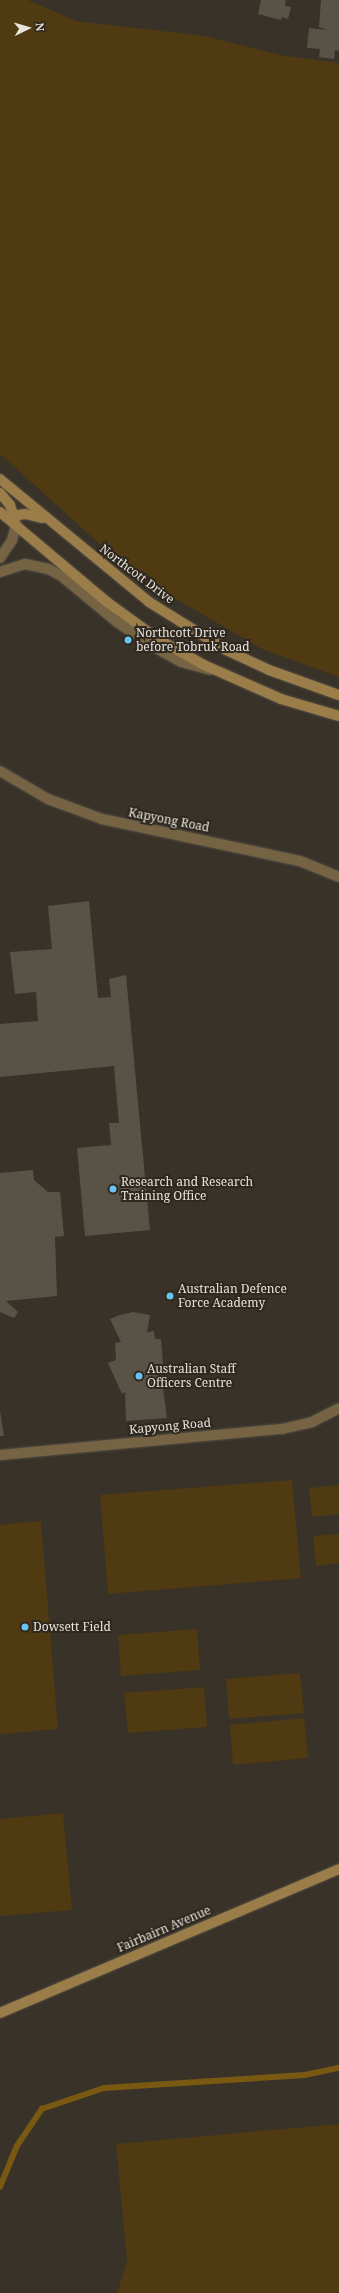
<!DOCTYPE html>
<html>
<head>
<meta charset="utf-8">
<style>
	body { margin:0 }
	#map { position:relative; width:339px; height:2293px; overflow:hidden; background:#383228; font-family:"Noto Serif",serif }
	div>[style] { position:absolute }
	[style*='--x'] { left:calc(var(--x)*1px); top:calc(var(--y)*1px); width:calc(var(--w)*1px); rotate:calc(var(--a)*1deg) }
	.green>* { inset:0; background:#4f3a12 }
	.stream>* { height:5.5px; margin:-2.75px; padding:0 2.75px; transform-origin:2.75px; border-radius:2.75px; background:#795812 }
	.building>* { inset:0; background:#585247 }
	.roads { filter:drop-shadow(0 0 1px #544e45) drop-shadow(0 0 1px #544e45) }
	.street>* { height:10px; margin:-5px; padding:0 5px; transform-origin:5px; border-radius:5px; background:#756343 }
	.secondary>* { height:10px; margin:-5px; padding:0 5px; transform-origin:5px; border-radius:5px; background:#9a7d48 }
	.dots>* { width:11px; height:11px; translate:-50% -50%; box-sizing:border-box; border:2px solid #2e281f; border-radius:50% }
	span { translate:-50% -50%; white-space:nowrap; text-align:center; line-height:1.15; -webkit-text-stroke:4px #2e281f; paint-order:stroke }
	.street-label { font-size:12px; color:#e7e3dd }
	.poi-label { font-size:12px; color:#e7e3dd }
	.left { translate:0 -50%; text-align:left }
	.north { position:absolute; left:8px; top:8px; width:40px; height:40px; -webkit-text-stroke:3px #2e281f; paint-order:stroke; rotate:85deg; font-size:11px; font-weight:700; line-height:16px; text-align:center; color:#e7e3dd }
	.north::after { content:''; display:block; margin:auto; width:14px; height:18px; background:#e7e3dd; clip-path:polygon(50% 0,100% 100%,50% 72%,0 100%) }
</style>
</head>
<body>
<div id="map">
	<div class="green">
		<div style="clip-path:polygon(0 0,28px 0,76px 21px,204px 36px,280px 55px,339px 63px,339px 677px,262px 649px,133px 574px,0 454px)"></div>
		<div style="clip-path:polygon(292px 1480px,301px 1578px,108px 1594px,100px 1495px)"></div>
		<div style="clip-path:polygon(339px 1485px,339px 1514px,312px 1517px,309px 1488px)"></div>
		<div style="clip-path:polygon(41px 1521px,58px 1729px,0 1734px,0 1525px)"></div>
		<div style="clip-path:polygon(339px 1534px,339px 1563px,316px 1566px,313px 1536px)"></div>
		<div style="clip-path:polygon(197px 1629px,200px 1670px,121px 1676px,118px 1635px)"></div>
		<div style="clip-path:polygon(300px 1673px,304px 1713px,229px 1719px,226px 1679px)"></div>
		<div style="clip-path:polygon(204px 1687px,207px 1727px,128px 1733px,124px 1693px)"></div>
		<div style="clip-path:polygon(304px 1718px,308px 1758px,233px 1765px,230px 1725px)"></div>
		<div style="clip-path:polygon(63px 1813px,72px 1910px,0 1916px,0 1819px)"></div>
		<div style="clip-path:polygon(339px 2124px,339px 2293px,117px 2293px,127px 2261px,116px 2144px)"></div>
	</div>
	<div class="stream">
		<div style="--x:0;--y:2187;--w:44;--a:-67.5"></div>
		<div style="--x:17;--y:2146;--w:45;--a:-56"></div>
		<div style="--x:42;--y:2109;--w:65;--a:-18.7"></div>
		<div style="--x:104;--y:2088;--w:201;--a:-3.7"></div>
		<div style="--x:305;--y:2075;--w:35;--a:-12"></div>
	</div>
	<div class="building">
		<div style="clip-path:polygon(261px 0,286px 0,285px 6px,291px 7px,288px 19px,282px 17px,281px 20px,258px 14px)"></div>
		<div style="clip-path:polygon(321px 0,339px 0,339px 51px,335px 50px,334px 59px,319px 57px,320px 49px,307px 48px,309px 28px,328px 30px,319px 27px)"></div>
		<div style="clip-path:polygon(89px 901px,98px 998px,111px 997px,109px 979px,126px 975px,150px 1230px,85px 1236px,77px 1148px,111px 1145px,109px 1123px,119px 1123px,114px 1066px,0 1077px,0 1024px,38px 1021px,36px 992px,15px 994px,10px 952px,52px 949px,48px 906px)"></div>
		<div style="clip-path:polygon(33px 1170px,34px 1180px,48px 1192px,60px 1192px,64px 1236px,55px 1237px,57px 1296px,6px 1301px,18px 1312px,14px 1318px,0 1312px,0 1173px)"></div>
		<div style="clip-path:polygon(133px 1312px,150px 1315px,147px 1332px,154px 1331px,155px 1339px,161px 1339px,165px 1388px,163px 1388px,167px 1418px,126px 1421px,125px 1392px,122px 1394px,108px 1363px,116px 1360px,115px 1343px,121px 1342px,110px 1319px,120px 1315px)"></div>
		<div style="clip-path:polygon(0 1410px,4px 1436px,0 1436px)"></div>
	</div>
	<div class="roads">
		<div class="street">
			<div style="--x:0;--y:558;--w:22;--a:-56"></div>
			<div style="--x:12;--y:540;--w:16;--a:-75"></div>
			<div style="--x:0;--y:572;--w:26;--a:-18"></div>
			<div style="--x:25;--y:564;--w:24;--a:12"></div>
			<div style="--x:48;--y:569;--w:13;--a:27"></div>
			<div style="--x:60;--y:575;--w:74;--a:39.5"></div>
			<div style="--x:117;--y:622;--w:42;--a:34.4"></div>
			<div style="--x:152;--y:646;--w:33;--a:29"></div>
			<div style="--x:181;--y:662;--w:30;--a:15"></div>
			<div style="--x:0;--y:771;--w:56;--a:30.3"></div>
			<div style="--x:48;--y:799;--w:58;--a:20.3"></div>
			<div style="--x:102;--y:819;--w:202;--a:12"></div>
			<div style="--x:300;--y:861;--w:42;--a:22.3"></div>
			<div style="--x:0;--y:1455;--w:283;--a:-5.3"></div>
			<div style="--x:282;--y:1429;--w:31;--a:-13"></div>
			<div style="--x:312;--y:1422;--w:30;--a:-27"></div>
		</div>
		<div class="secondary">
			<div style="--x:0;--y:479;--w:193;--a:39.5"></div>
			<div style="--x:149;--y:602;--w:91;--a:31.9"></div>
			<div style="--x:226;--y:650;--w:47;--a:24.9"></div>
			<div style="--x:269;--y:670;--w:74;--a:19.7"></div>
			<div style="--x:0;--y:493;--w:16;--a:50"></div>
			<div style="--x:10;--y:505;--w:16;--a:72"></div>
			<div style="--x:0;--y:512;--w:140;--a:40.1"></div>
			<div style="--x:107;--y:602;--w:63;--a:36"></div>
			<div style="--x:158;--y:639;--w:53;--a:29.5"></div>
			<div style="--x:204;--y:665;--w:84;--a:23.8"></div>
			<div style="--x:281;--y:699;--w:60;--a:16.3"></div>
			<div style="--x:6;--y:517;--w:19;--a:-9"></div>
			<div style="--x:25;--y:514;--w:18;--a:13"></div>
			<div style="--x:0;--y:2013;--w:368;--a:-23"></div>
		</div>
	</div>
	<div class="dots">
		<div style="left:128px;top:640px;background:#68c4f0"></div>
		<div style="left:113px;top:1189px;background:#68c4f0"></div>
		<div style="left:170px;top:1296px;background:#68c4f0"></div>
		<div style="left:139px;top:1376px;background:#68c4f0"></div>
		<div style="left:25px;top:1627px;background:#68c4f0"></div>
	</div>
	<div class="street-label">
		<span style="left:137px;top:574px;rotate:37deg">Northcott Drive</span>
		<span style="left:169px;top:820px;rotate:11deg">Kapyong Road</span>
		<span style="left:170px;top:1426px;rotate:-5deg">Kapyong Road</span>
		<span style="left:164px;top:1929px;rotate:-23deg">Fairbairn Avenue</span>
	</div>
	<div class="poi-label">
		<span class="left" style="left:136px;top:640px">Northcott Drive<br>before Tobruk Road</span>
		<span class="left" style="left:121px;top:1189px">Research and Research<br>Training Office</span>
		<span class="left" style="left:178px;top:1296px">Australian Defence<br>Force Academy</span>
		<span class="left" style="left:147px;top:1376px">Australian Staff<br>Officers Centre</span>
		<span class="left" style="left:33px;top:1627px">Dowsett Field</span>
	</div>
	<div class="north">N</div>
</div>
</body>
</html>
